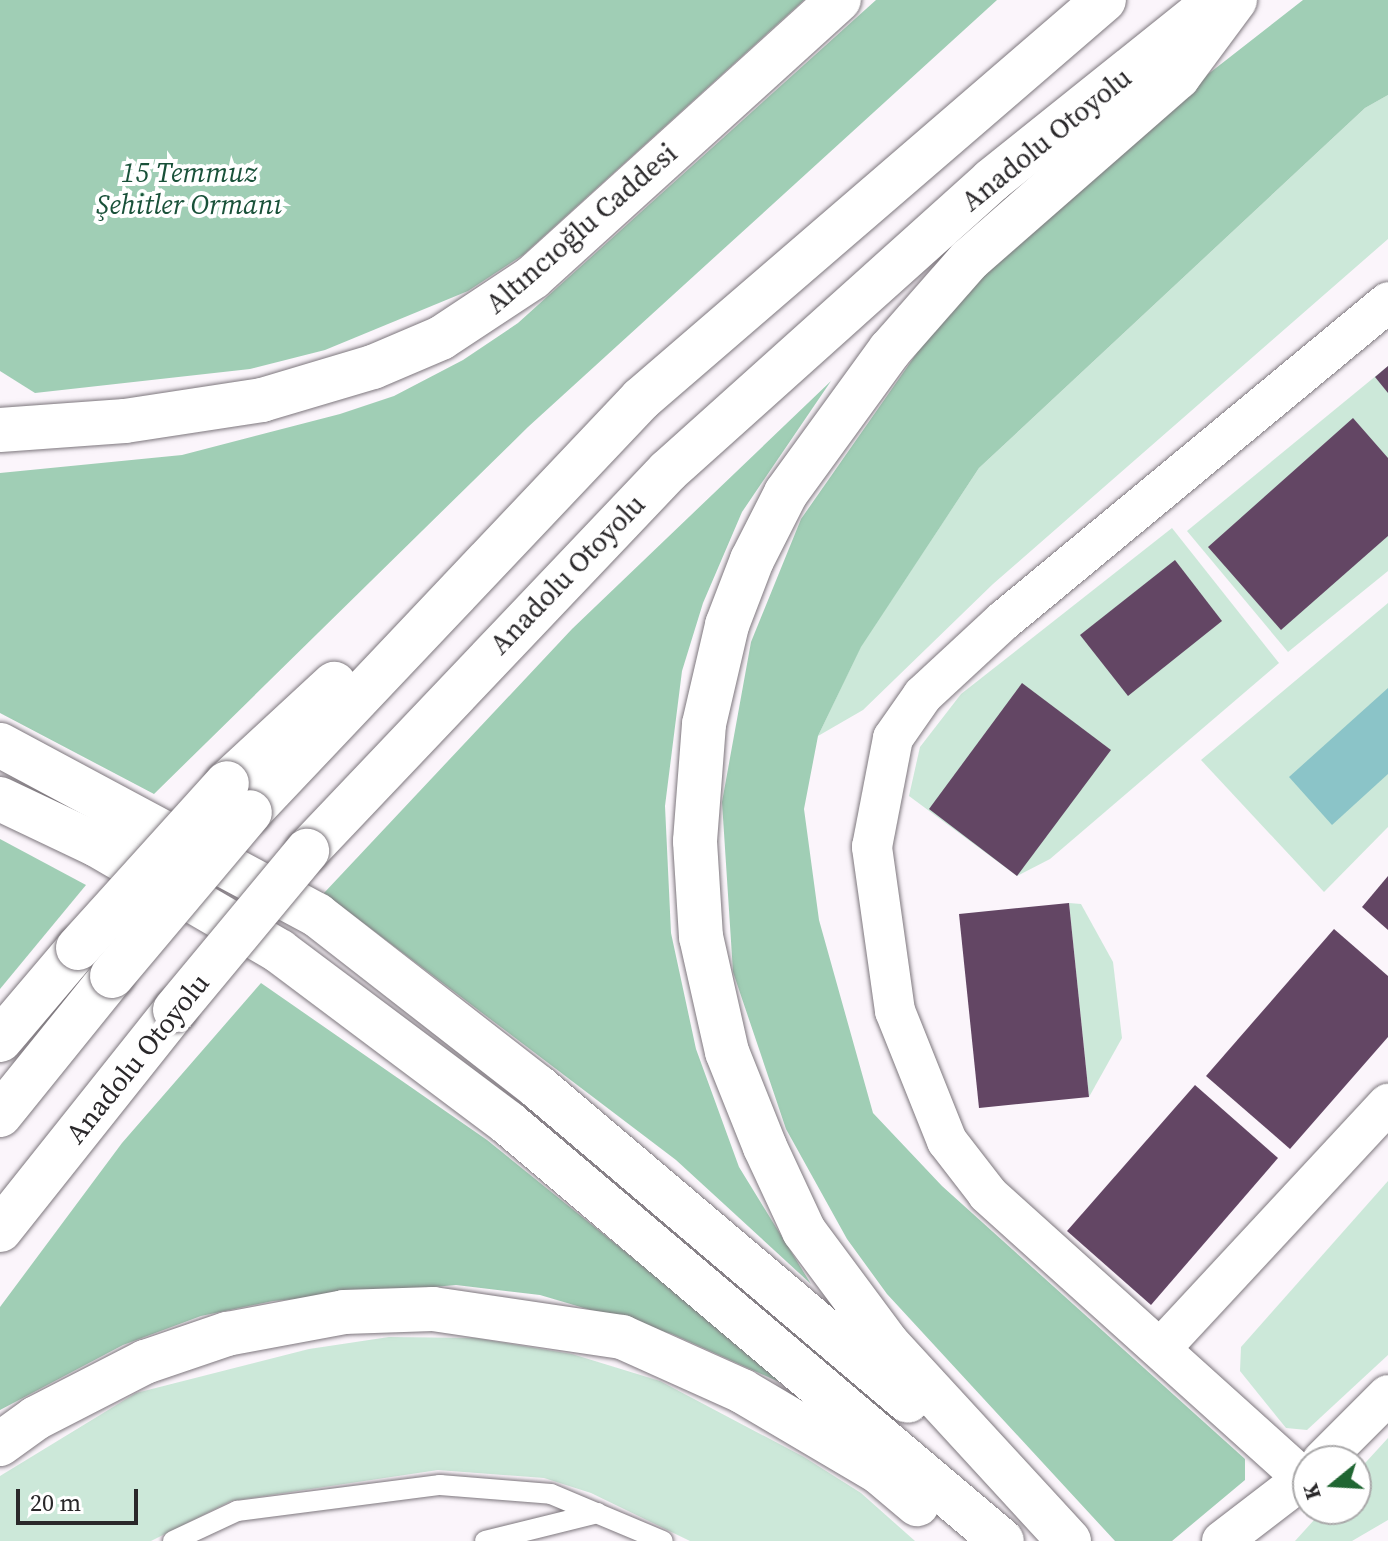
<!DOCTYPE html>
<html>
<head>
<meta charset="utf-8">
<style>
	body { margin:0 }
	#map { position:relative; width:1388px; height:1541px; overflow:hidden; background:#fbf5fb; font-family:"Source Serif 4",serif }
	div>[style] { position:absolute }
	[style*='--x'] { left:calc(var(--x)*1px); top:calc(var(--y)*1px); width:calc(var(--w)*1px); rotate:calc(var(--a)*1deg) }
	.green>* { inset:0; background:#cce8d9 }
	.forest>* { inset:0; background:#a0ceb5 }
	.water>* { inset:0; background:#8bc4c8 }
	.building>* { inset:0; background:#634664 }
	.roads { filter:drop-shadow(0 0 2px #7d777d) drop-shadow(0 0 2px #7d777d) }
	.service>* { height:20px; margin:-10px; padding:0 10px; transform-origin:10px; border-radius:10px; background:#fff }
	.minor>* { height:40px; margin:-20px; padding:0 20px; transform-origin:20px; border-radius:20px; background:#fff }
	.tertiary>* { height:44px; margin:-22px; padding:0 22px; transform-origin:22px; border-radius:22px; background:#fff }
	.motorway>* { height:44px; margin:-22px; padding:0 22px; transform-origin:22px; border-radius:22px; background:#fff }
	.bridges { filter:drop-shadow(0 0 2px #7d777d) drop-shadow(0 0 2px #7d777d) }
	.motorway-bridge>* { height:44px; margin:-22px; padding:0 22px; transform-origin:22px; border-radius:22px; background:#fff }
	span { translate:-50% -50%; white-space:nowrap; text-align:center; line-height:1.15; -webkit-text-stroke:8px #fff; paint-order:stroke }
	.street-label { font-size:28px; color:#2a282a }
	.park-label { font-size:28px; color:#195139; font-style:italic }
	.north { position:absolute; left:1292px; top:1445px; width:80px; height:80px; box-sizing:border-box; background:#fff; border:2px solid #aaa9aa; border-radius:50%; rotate:252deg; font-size:22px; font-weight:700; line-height:32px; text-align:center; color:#2a282a }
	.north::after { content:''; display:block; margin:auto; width:28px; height:36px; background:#206632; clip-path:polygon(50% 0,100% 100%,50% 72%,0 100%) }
	.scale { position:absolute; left:16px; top:1489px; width:122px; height:36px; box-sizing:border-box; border:4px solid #2a282a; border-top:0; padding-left:10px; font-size:24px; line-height:28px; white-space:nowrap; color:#2a282a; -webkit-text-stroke:6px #fff; paint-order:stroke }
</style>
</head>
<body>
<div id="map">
	<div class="green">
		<div style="clip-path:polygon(1388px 95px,1388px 239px,993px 584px,863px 710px,818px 736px,861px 646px,979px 468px,1365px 108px)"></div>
		<div style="clip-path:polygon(1388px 366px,1388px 571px,1288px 652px,1187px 531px)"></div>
		<div style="clip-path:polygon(1172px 528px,1279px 663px,1050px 859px,1017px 876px,909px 796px,920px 747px,961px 694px)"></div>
		<div style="clip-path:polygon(1388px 603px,1388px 827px,1324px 892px,1201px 760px)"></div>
		<div style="clip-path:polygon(1069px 903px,1081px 904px,1113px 962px,1122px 1038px,1089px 1097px)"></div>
		<div style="clip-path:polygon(1388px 1181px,1388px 1355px,1307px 1430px,1286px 1428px,1240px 1371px,1241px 1347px)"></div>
		<div style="clip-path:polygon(389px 1337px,475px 1338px,572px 1354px,660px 1381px,804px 1457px,861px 1493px,915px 1541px,690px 1541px,591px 1493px,544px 1478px,438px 1470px,231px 1501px,151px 1541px,0 1541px,0 1476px,136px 1393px,309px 1349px)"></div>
		<div style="clip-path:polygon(1388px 1438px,1388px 1520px,1352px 1541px,1295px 1541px,1324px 1509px,1356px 1509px,1356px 1473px)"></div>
	</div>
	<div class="forest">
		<div style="clip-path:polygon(0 0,804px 0,523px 255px,468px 291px,325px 350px,250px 369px,35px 393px,0 371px)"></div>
		<div style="clip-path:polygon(876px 0,997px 0,528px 427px,154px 794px,0 713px,0 473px,182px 455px,340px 414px,394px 396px,463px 360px,518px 323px)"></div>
		<div style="clip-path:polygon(1303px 0,1388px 0,1388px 95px,1365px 108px,979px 468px,861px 647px,818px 736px,804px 809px,819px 920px,873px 1113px,942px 1186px,1245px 1459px,1245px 1480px,1172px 1541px,1115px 1541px,887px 1294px,847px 1239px,786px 1129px,733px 972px,722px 802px,751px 642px,801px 519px,956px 297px,1157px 114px)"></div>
		<div style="clip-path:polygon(831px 381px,742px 512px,703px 603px,682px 671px,665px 806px,671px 933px,696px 1049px,739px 1167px,811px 1284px,676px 1160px,324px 893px,572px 629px)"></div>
		<div style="clip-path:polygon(0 839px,86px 885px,0 989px)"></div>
		<div style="clip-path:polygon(261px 983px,487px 1140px,795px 1389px,672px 1334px,540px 1295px,456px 1285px,273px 1301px,201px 1316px,123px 1345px,0 1410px,0 1307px,122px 1143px)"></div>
	</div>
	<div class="water">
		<div style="clip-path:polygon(1388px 688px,1388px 774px,1332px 825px,1289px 777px)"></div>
	</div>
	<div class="building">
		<div style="clip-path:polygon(1388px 366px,1388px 393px,1375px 377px)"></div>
		<div style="clip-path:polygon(1353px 418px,1388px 458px,1388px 536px,1281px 630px,1208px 547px)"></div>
		<div style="clip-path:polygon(1175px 560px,1222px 621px,1128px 696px,1080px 635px)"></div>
		<div style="clip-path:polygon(1022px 683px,1111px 750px,1017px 876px,929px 809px)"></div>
		<div style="clip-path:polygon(1388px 876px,1388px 930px,1362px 907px)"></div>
		<div style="clip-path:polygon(1069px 903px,1089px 1097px,979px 1108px,959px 914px)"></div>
		<div style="clip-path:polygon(1334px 929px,1388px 976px,1388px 1037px,1290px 1149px,1206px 1076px)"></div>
		<div style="clip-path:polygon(1195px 1085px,1278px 1158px,1151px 1305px,1067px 1231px)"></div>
	</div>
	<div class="roads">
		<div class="service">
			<div style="--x:173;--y:1541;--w:71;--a:-25.1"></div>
			<div style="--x:237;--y:1511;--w:205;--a:-7.3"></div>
			<div style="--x:440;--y:1485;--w:111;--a:4.6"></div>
			<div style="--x:551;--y:1494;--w:121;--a:22.8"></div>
			<div style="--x:485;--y:1541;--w:116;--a:-13.9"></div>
		</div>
		<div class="minor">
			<div style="--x:1162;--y:1347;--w:332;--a:-47.1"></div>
			<div style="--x:1322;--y:1461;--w:93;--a:-45"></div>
			<div style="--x:1304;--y:1479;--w:426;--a:-138"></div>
			<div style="--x:988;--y:1194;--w:67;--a:-127.7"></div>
			<div style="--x:947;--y:1141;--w:140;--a:-111.8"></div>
			<div style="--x:895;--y:1011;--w:166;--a:-98"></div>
			<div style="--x:872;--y:847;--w:111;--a:-79.1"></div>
			<div style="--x:893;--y:738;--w:52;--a:-55.1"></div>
			<div style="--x:923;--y:695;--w:109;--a:-42.8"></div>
			<div style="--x:1003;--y:621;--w:500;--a:-39.6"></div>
			<div style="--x:1222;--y:1541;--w:108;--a:-37.5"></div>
		</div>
		<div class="tertiary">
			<div style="--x:0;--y:430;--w:125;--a:-4.1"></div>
			<div style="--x:125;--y:421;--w:139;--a:-8.7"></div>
			<div style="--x:262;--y:400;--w:116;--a:-16.6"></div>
			<div style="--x:373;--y:367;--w:74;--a:-23.1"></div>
			<div style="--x:441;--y:338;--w:110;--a:-33.5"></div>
			<div style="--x:533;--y:277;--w:413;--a:-42.2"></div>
		</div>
		<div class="motorway">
			<div style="--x:0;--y:745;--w:360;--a:28.2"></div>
			<div style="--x:317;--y:915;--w:280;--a:37.9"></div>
			<div style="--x:538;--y:1087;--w:485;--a:40.3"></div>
			<div style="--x:227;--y:783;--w:146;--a:-42.8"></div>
			<div style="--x:0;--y:799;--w:107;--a:25.4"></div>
			<div style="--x:97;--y:845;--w:211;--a:30.2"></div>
			<div style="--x:279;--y:951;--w:286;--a:36.9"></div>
			<div style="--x:508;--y:1123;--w:647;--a:40.24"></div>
			<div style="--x:250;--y:812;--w:569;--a:-46.57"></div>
			<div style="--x:641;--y:399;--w:611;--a:-40.75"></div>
			<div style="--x:307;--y:851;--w:524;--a:-46.47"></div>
			<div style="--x:668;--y:471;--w:435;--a:-41.9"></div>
			<div style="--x:992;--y:180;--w:282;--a:-38.7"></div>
			<div style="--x:0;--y:1040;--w:121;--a:-49.7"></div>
			<div style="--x:0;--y:1115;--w:179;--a:-51.1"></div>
			<div style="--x:0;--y:1230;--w:281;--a:-51.5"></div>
			<div style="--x:0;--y:1444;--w:44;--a:-35.8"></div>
			<div style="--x:36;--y:1418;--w:123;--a:-27.2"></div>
			<div style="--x:145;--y:1362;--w:87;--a:-18.9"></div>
			<div style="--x:227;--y:1334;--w:119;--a:-10.6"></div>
			<div style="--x:344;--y:1312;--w:89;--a:-1.9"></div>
			<div style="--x:433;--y:1309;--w:191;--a:8.4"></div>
			<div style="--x:622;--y:1337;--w:132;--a:24.2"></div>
			<div style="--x:742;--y:1391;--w:159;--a:30.6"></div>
			<div style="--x:879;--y:1472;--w:50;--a:40.1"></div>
			<div style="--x:1069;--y:1541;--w:268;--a:-132.6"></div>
			<div style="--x:888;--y:1344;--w:141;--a:-126.6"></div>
			<div style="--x:804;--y:1231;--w:93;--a:-114.9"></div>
			<div style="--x:765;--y:1147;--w:102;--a:-111.8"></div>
			<div style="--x:727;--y:1052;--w:118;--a:-102.7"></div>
			<div style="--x:701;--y:937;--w:96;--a:-93.6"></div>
			<div style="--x:695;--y:841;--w:117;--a:-85.6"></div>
			<div style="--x:704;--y:724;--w:102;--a:-76.9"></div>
			<div style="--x:727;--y:625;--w:70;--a:-69"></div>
			<div style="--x:752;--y:560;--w:75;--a:-63.1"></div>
			<div style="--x:786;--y:493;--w:177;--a:-54"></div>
			<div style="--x:890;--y:350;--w:120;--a:-48.7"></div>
			<div style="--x:969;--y:260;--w:278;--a:-41.2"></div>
			<div style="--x:1178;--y:77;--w:96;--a:-53.5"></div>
		</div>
	</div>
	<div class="bridges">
		<div class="motorway-bridge">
			<div style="--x:78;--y:948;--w:222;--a:-47.9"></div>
			<div style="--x:112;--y:976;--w:214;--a:-49.9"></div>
			<div style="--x:175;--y:1010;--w:207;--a:-50.3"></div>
		</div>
	</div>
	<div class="street-label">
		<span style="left:1046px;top:139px;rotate:-39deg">Anadolu Otoyolu</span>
		<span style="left:581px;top:228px;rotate:-41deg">Altıncıoğlu Caddesi</span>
		<span style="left:567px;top:574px;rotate:-46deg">Anadolu Otoyolu</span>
		<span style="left:137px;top:1058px;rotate:-51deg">Anadolu Otoyolu</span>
	</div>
	<div class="park-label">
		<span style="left:189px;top:188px">15 Temmuz<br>Şehitler Ormanı</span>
	</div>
	<div class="north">K</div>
	<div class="scale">20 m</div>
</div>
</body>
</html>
